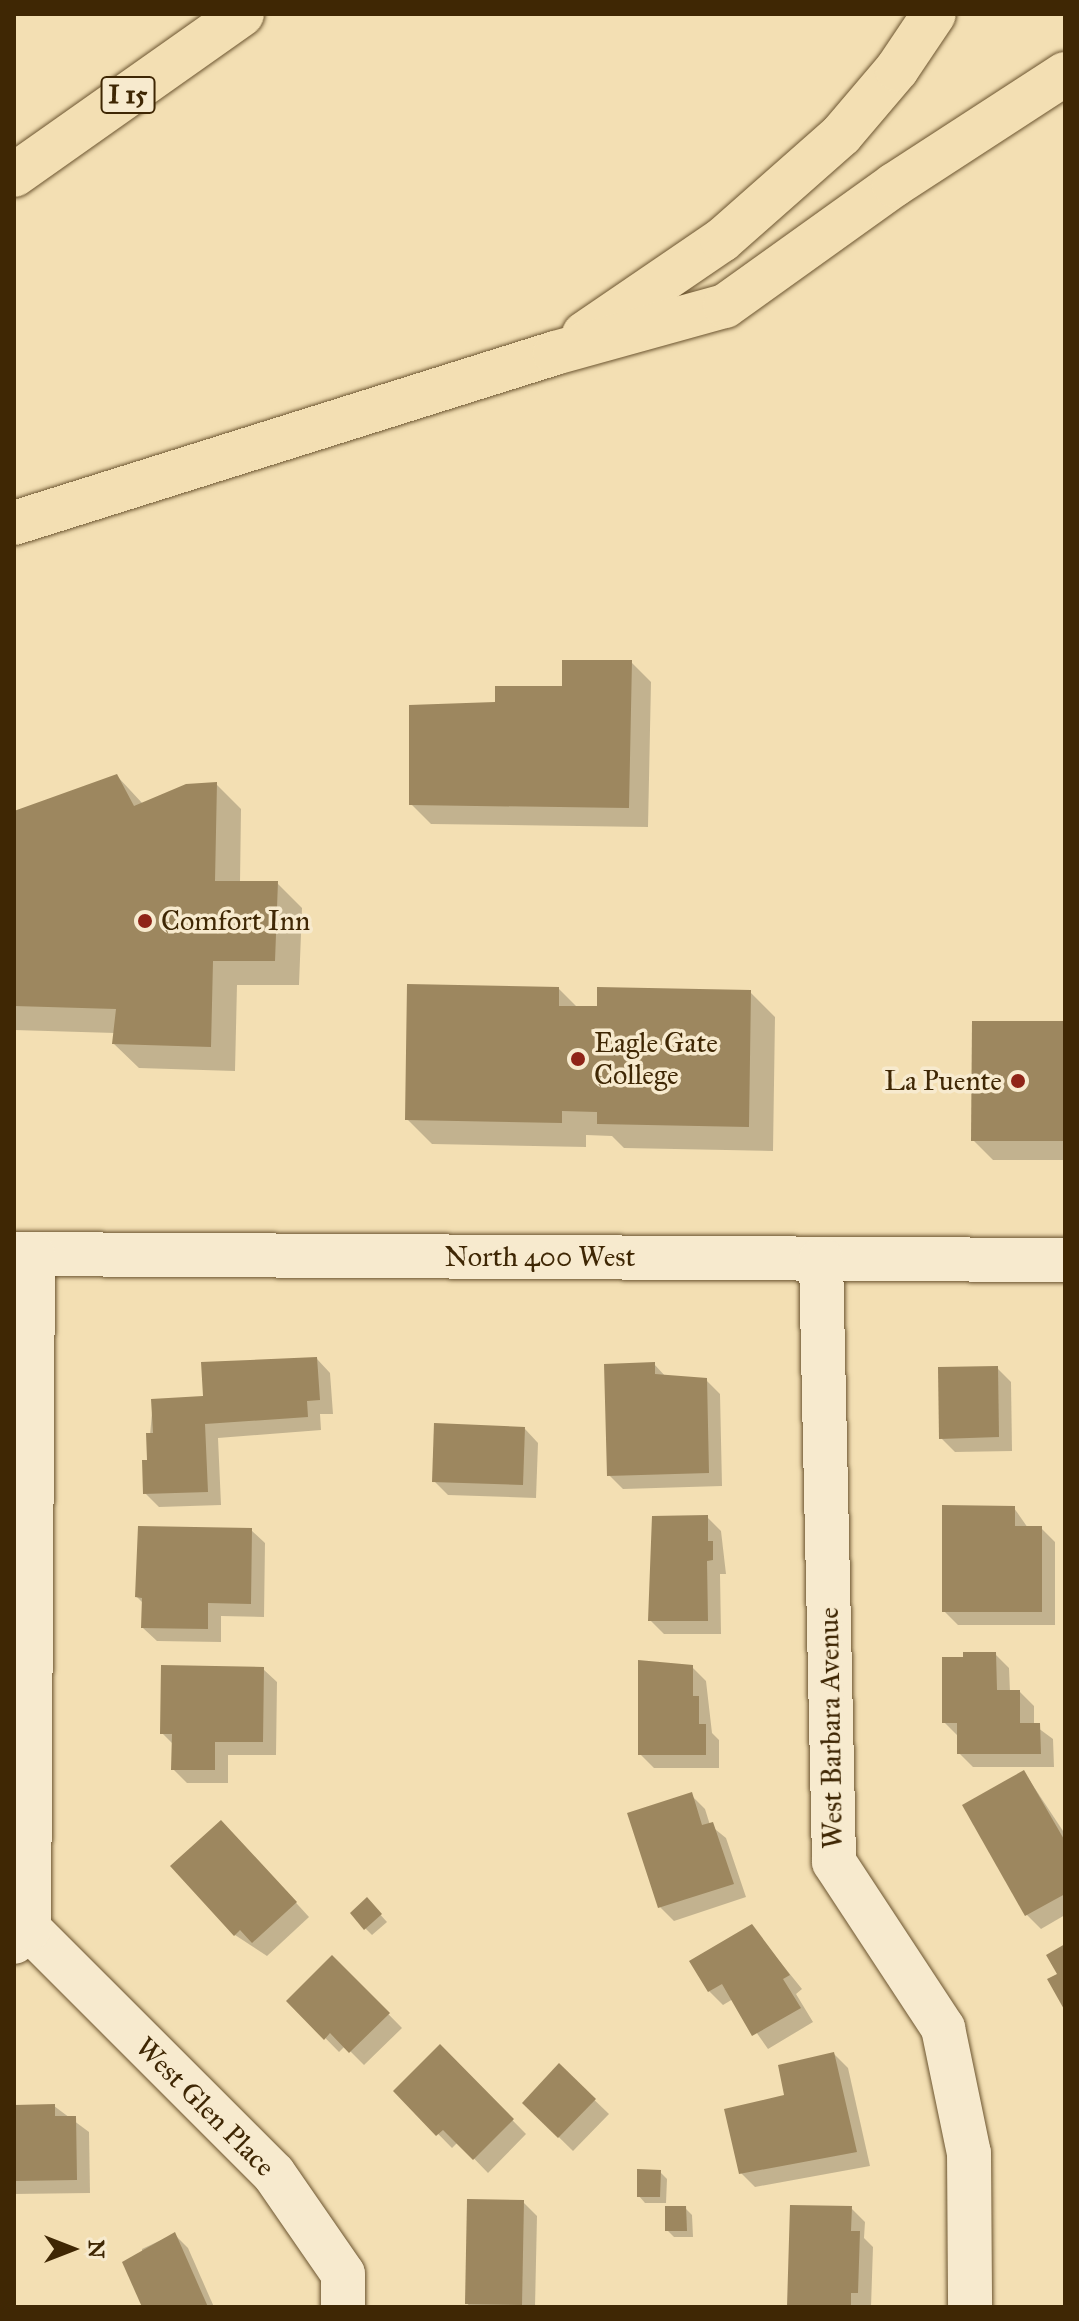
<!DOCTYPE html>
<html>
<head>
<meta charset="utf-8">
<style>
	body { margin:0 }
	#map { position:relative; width:1079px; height:2321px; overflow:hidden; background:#f3dfb3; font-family:"IM FELL Great Primer",serif }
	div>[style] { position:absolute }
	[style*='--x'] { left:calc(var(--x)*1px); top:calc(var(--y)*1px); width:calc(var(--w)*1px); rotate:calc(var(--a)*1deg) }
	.shadow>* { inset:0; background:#0003 }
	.building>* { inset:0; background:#9d875f }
	.roads { filter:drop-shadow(0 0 2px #6c5530) drop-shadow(0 0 2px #6c5530) }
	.minor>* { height:44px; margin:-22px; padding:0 22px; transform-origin:22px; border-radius:22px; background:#f7eace }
	.highway>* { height:44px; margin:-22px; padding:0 22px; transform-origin:22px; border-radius:22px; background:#f3dfb3 }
	.dots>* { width:22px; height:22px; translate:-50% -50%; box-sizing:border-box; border:4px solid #f7eace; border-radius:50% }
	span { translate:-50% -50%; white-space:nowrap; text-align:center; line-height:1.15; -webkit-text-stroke:7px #f7eace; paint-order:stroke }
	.shield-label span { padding:2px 6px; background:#f7eace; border:2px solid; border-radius:6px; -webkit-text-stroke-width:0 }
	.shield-label { font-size:26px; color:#3f2704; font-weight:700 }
	.poi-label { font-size:28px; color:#3f2704 }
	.left { translate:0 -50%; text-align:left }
	.right { translate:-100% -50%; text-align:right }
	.street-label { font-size:28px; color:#3f2704 }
	.frame { position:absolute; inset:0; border:16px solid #3f2704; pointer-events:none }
	.north { position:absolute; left:32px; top:2209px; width:80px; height:80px; -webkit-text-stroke:6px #f7eace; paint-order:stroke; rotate:90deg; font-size:22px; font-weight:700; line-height:32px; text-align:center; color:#3f2704 }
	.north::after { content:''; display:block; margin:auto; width:28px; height:36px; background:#3f2704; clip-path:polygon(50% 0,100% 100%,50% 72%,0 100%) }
</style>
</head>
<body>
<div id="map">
	<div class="shadow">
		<div style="clip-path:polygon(631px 662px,651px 682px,648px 827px,431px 824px,411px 804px,497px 704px,564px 688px)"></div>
		<div style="clip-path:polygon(117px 776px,143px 804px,216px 784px,241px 809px,240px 883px,277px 883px,302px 908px,299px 985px,237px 985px,235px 1071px,139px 1068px,114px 1044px,115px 1033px,14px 1030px,14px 813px)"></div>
		<div style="clip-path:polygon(558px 988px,578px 1008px,750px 992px,775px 1017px,773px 1151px,624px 1148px,612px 1136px,586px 1135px,586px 1147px,432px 1144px,407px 1119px)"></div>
		<div style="clip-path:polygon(1065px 1023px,1065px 1160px,993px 1160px,973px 1140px)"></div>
		<div style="clip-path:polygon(317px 1359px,330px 1373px,333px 1414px,320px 1414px,321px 1430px,218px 1438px,221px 1505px,159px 1507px,145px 1493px,153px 1401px,205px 1398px)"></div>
		<div style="clip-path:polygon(654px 1364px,666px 1377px,706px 1380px,720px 1394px,722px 1486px,623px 1489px,609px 1475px)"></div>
		<div style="clip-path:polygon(997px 1368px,1011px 1382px,1012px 1451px,955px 1452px,941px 1438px)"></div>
		<div style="clip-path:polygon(525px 1429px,538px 1443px,536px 1498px,448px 1495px,434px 1481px)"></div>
		<div style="clip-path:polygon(1014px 1508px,1028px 1528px,1041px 1528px,1055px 1542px,1055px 1625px,958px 1625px,944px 1611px)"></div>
		<div style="clip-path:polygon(707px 1517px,721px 1531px,726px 1574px,720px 1574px,721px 1634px,664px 1634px,650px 1620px)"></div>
		<div style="clip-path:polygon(251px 1530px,265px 1543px,264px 1617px,221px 1616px,221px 1642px,157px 1641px,143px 1628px,143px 1603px,137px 1597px)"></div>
		<div style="clip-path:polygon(995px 1654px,1009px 1668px,1010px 1692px,1020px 1692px,1034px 1706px,1034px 1725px,1053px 1739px,1054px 1767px,973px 1767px,959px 1753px,959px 1737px,944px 1722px,944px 1659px)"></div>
		<div style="clip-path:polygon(692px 1667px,706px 1681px,712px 1733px,719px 1740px,719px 1768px,654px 1768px,640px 1754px)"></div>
		<div style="clip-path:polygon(263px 1669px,277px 1682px,276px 1755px,228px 1755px,228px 1783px,187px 1783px,173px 1769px,173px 1744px,162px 1733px)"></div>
		<div style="clip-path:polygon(1024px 1772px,1065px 1834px,1065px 1915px,1041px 1929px,1027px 1915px,965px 1806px)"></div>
		<div style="clip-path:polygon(691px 1795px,705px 1809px,710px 1825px,726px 1838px,746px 1897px,674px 1921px,660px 1907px)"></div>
		<div style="clip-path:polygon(235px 1836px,309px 1917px,267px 1956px,235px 1935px)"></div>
		<div style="clip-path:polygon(367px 1900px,387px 1922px,372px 1935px,365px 1928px)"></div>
		<div style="clip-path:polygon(751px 1926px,802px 1989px,796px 1994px,813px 2022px,768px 2049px,733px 1999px,723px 2005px,709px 1991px)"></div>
		<div style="clip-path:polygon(332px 1957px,402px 2028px,364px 2065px,345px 2046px,339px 2052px,289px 2001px)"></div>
		<div style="clip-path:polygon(440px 2047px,526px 2134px,488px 2173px,458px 2142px,452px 2148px,396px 2091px)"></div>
		<div style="clip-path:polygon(834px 2054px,848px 2068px,870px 2166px,755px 2187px,741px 2173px,786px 2096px)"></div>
		<div style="clip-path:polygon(559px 2066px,609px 2114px,573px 2151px,524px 2103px)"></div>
		<div style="clip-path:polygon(54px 2106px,89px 2132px,90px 2193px,14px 2194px,14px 2107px)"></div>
		<div style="clip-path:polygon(660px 2172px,667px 2179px,666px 2203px,645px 2203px,639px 2196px)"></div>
		<div style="clip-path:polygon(523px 2202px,537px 2216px,535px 2307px,470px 2307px,467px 2303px)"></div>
		<div style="clip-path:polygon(685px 2208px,692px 2215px,693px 2237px,674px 2237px,667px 2230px)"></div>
		<div style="clip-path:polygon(851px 2208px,865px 2222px,864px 2238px,873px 2247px,871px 2307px,789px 2307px)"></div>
		<div style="clip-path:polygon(174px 2234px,188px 2248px,214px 2307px,144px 2307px,142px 2249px)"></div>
	</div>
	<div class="building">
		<div style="clip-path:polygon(562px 660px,632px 660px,629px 808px,409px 805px,409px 705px,495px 702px,495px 686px,562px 686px)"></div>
		<div style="clip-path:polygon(117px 774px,134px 806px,186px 784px,217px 782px,215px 881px,278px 881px,275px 961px,213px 961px,211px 1047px,112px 1044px,116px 1009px,14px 1006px,14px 811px)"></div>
		<div style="clip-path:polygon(407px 984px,559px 987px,559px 1006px,597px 1006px,597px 987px,751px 990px,749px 1127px,597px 1124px,597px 1112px,562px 1111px,562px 1123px,405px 1120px)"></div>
		<div style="clip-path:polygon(972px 1021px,1065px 1021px,1065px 1141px,971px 1141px)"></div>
		<div style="clip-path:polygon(317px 1357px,320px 1400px,307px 1401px,308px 1417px,205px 1424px,208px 1492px,143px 1494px,142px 1460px,147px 1460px,146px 1433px,153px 1433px,151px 1399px,203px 1396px,201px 1362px)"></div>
		<div style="clip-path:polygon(655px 1362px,655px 1374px,707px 1378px,709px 1473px,607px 1476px,604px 1364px)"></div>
		<div style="clip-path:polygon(998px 1366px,999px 1437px,939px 1439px,938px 1367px)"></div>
		<div style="clip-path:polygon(434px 1423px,525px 1427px,523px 1485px,432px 1482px)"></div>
		<div style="clip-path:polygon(942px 1505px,1015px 1506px,1015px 1526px,1042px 1526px,1042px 1612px,942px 1612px)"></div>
		<div style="clip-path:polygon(708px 1515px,708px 1541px,713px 1541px,713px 1560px,707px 1561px,708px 1621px,648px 1621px,652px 1516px)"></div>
		<div style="clip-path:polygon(138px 1526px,252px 1528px,251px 1604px,208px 1603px,208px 1629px,141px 1628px,142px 1598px,135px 1597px)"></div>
		<div style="clip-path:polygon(963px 1652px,996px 1652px,997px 1690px,1020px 1690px,1020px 1723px,1040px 1723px,1041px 1754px,957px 1754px,957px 1723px,942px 1723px,942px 1657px,963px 1657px)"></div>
		<div style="clip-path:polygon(638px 1660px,693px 1665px,693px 1696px,699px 1696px,699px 1724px,706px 1724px,706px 1755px,638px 1755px)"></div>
		<div style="clip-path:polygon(161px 1665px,264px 1667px,263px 1742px,215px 1742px,215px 1770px,171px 1770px,172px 1734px,160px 1734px)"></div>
		<div style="clip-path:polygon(1024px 1770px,1065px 1841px,1065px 1894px,1025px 1916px,962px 1805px)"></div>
		<div style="clip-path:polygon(692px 1792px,702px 1825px,713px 1822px,734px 1884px,658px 1908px,627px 1813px)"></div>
		<div style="clip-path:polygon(221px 1820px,297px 1902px,252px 1943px,240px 1930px,234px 1936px,170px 1866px)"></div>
		<div style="clip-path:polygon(367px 1897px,382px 1914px,364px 1930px,350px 1913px)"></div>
		<div style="clip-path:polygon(752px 1924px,790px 1975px,783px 1979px,801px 2008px,752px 2036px,722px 1984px,708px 1992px,689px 1961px)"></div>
		<div style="clip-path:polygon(1065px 1944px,1065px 2011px,1047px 1979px,1057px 1974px,1046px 1955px)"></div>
		<div style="clip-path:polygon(332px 1955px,390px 2013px,349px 2053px,330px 2033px,324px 2040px,286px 2001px)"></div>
		<div style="clip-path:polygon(440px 2044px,514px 2119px,473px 2160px,443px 2130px,436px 2136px,393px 2091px)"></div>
		<div style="clip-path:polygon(834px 2052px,857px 2152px,739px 2174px,724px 2109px,784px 2095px,778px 2065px)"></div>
		<div style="clip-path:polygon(559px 2063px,596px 2099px,558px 2138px,522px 2103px)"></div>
		<div style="clip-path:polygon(55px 2104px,55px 2116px,76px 2116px,77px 2180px,14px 2181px,14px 2105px)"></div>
		<div style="clip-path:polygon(637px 2169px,661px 2170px,660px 2197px,637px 2197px)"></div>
		<div style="clip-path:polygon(467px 2199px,524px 2200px,522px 2305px,465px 2304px)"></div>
		<div style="clip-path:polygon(790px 2205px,852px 2206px,851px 2231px,860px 2231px,858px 2293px,851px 2293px,851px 2307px,787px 2307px)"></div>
		<div style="clip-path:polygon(665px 2206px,686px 2206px,687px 2231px,665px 2231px)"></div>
		<div style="clip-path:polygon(175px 2232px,208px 2307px,142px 2307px,122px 2262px)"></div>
	</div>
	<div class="roads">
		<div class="minor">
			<div style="--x:14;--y:1254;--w:1051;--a:0.33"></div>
			<div style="--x:821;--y:1259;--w:603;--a:88.76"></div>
			<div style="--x:834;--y:1862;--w:199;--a:56.7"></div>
			<div style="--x:943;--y:2028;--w:128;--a:78.3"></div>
			<div style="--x:969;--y:2153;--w:154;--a:89.6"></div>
			<div style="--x:29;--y:1929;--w:346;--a:45"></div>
			<div style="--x:274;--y:2174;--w:121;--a:55.4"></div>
			<div style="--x:343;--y:2274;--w:33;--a:90"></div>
			<div style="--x:14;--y:1942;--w:20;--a:-41"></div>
			<div style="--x:29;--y:1929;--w:675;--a:-89.66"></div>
		</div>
		<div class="highway">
			<div style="--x:14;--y:175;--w:279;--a:-35.2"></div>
			<div style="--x:584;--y:334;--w:167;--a:-34.3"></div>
			<div style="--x:722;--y:240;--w:159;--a:-41.4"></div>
			<div style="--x:841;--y:135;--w:87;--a:-49.7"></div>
			<div style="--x:897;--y:69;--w:66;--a:-56.1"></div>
			<div style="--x:14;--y:523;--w:567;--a:-17.44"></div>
			<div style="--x:555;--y:353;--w:176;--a:-15.5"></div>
			<div style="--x:725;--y:306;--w:208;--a:-35.6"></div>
			<div style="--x:894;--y:185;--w:204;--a:-33"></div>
		</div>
	</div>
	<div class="dots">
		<div style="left:145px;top:921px;background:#8f2418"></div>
		<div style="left:578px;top:1059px;background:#8f2418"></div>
		<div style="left:1018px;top:1081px;background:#8f2418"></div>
	</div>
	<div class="shield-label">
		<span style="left:128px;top:95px">I 15</span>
	</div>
	<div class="poi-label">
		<span class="left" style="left:161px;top:921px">Comfort Inn</span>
		<span class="left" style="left:594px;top:1059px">Eagle Gate<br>College</span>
		<span class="right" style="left:1002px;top:1081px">La Puente</span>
	</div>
	<div class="street-label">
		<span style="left:540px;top:1257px">North 400 West</span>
		<span style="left:831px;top:1728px;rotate:-91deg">West Barbara Avenue</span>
		<span style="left:205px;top:2107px;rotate:45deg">West Glen Place</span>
	</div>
	<div class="frame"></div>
	<div class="north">N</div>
</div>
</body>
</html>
